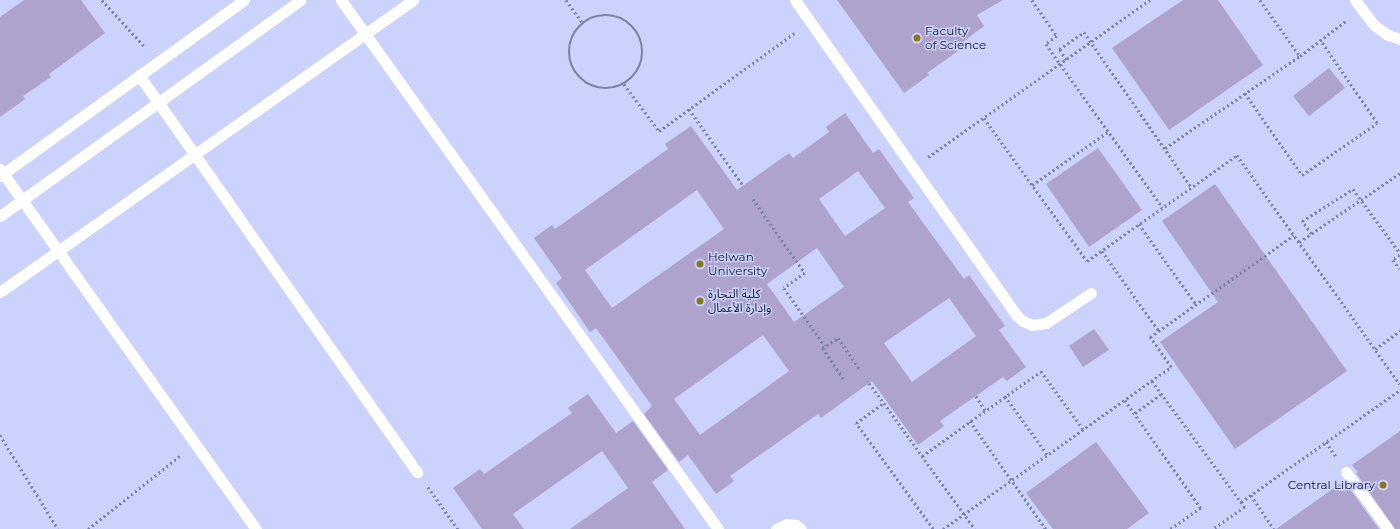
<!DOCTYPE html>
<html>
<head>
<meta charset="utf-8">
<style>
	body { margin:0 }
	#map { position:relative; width:1400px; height:529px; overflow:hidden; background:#cbd3fd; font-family:Montserrat,"Noto Sans Arabic",sans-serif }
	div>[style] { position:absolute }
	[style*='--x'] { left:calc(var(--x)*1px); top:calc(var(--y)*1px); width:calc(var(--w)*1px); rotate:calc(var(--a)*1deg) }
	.building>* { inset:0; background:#ada3cc }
	.path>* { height:2.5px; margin-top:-1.25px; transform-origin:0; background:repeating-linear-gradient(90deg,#7b819f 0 2px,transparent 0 5px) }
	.path>.ring { margin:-1.25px; padding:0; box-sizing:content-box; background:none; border:2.5px solid #7b819f; border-radius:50% }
	.service>* { height:11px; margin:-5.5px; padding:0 5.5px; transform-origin:5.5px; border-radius:5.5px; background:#fff }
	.dots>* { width:11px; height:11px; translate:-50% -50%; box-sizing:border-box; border:2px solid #cbd3fd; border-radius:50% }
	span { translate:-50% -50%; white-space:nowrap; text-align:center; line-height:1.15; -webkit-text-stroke:3px #cbd3fd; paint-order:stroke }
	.poi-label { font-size:12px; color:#161827 }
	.left { translate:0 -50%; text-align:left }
	.right { translate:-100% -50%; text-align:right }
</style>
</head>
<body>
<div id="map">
	<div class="building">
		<div style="clip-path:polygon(24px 0,81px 0,105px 33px,49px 74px,51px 77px,23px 96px,25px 99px,0 117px,0 17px)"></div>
		<div style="clip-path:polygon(837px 0,1003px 0,977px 15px,984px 26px,955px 48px,958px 51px,927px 73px,929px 75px,904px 93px)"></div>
		<div style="clip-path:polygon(1183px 0,1218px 0,1263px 65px,1169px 130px,1112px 48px)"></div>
		<div style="clip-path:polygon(1329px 68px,1345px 88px,1309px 116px,1293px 96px)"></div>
		<div style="clip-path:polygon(evenodd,845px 113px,873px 153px,879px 149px,914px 198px,908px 202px,964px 279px,969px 275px,1005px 326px,999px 330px,1026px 367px,1007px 381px,1003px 377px,940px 421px,944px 426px,918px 445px,872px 381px,821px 418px,818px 414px,730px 476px,734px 481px,716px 494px,688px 455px,679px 462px,644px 414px,652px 406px,596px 328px,590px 332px,556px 283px,562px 278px,534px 238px,552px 225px,555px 229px,668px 149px,665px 144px,691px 126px,737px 190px,789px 153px,793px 158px,829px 132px,826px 127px,845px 113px,858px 171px,885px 208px,845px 236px,819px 199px,858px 171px,845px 113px,697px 190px,724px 229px,612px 308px,585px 270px,697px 190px,845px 113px,817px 248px,844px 287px,794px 322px,767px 284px,817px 248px,845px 113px,949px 298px,976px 336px,912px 382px,884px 343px,949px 298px,845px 113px,763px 335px,789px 371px,700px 435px,674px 399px,763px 335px)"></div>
		<div style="clip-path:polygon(1098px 148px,1142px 210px,1089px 247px,1046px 184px)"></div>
		<div style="clip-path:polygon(1215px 184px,1347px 371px,1235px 449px,1160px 342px,1218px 302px,1162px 221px)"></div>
		<div style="clip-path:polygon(1094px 329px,1109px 350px,1083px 367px,1069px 346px)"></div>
		<div style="clip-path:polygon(588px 394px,616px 433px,633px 421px,668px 470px,652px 482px,685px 529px,570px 529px,628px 488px,602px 451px,513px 514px,524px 529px,482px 529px,453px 488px,480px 469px,484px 474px,572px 413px,568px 408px)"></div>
		<div style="clip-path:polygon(1400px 431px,1400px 529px,1395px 529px,1356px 473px,1358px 472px,1352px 465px)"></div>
		<div style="clip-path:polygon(1096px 442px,1149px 513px,1127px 529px,1053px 529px,1026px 493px)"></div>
		<div style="clip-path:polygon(1344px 481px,1379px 529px,1276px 529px)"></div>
	</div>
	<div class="path">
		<div style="--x:102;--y:0;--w:65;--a:47.5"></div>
		<div style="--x:566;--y:0;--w:29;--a:54"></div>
		<div style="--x:1032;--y:0;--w:44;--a:55.2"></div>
		<div style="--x:1057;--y:36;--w:14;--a:144"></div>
		<div style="--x:1046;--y:44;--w:201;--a:54.5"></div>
		<div style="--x:1260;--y:0;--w:69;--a:54.5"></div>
		<div class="ring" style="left:569px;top:15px;width:71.5px;height:71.5px"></div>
		<div style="--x:1066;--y:60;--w:13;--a:-122"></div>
		<div style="--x:1059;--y:49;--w:30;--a:-34"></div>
		<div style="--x:1084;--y:32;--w:190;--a:55.3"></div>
		<div style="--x:624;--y:84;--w:59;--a:53.3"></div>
		<div style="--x:659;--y:131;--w:169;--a:-35.9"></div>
		<div style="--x:1245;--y:93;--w:100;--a:55.2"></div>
		<div style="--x:1302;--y:175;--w:91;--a:-34.7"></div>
		<div style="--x:1377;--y:123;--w:101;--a:-124.5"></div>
		<div style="--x:689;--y:109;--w:93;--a:54.6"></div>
		<div style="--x:984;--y:118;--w:176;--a:54.2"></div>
		<div style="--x:1087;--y:261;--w:184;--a:-35.2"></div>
		<div style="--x:1237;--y:155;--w:281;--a:54.6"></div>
		<div style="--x:1165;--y:148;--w:163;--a:-34.3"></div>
		<div style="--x:1300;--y:56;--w:59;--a:-37.5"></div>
		<div style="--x:928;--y:157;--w:272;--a:-35.3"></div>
		<div style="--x:1032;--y:185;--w:94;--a:-35"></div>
		<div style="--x:753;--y:199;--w:90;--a:54.9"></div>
		<div style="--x:805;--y:273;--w:26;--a:144"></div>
		<div style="--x:784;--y:288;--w:71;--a:54.7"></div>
		<div style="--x:1139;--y:224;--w:98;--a:54.5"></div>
		<div style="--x:1311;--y:234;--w:16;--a:-125"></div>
		<div style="--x:1302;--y:221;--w:60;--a:-32.1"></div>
		<div style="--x:1353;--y:189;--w:79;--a:53.7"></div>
		<div style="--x:1299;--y:242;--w:122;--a:-34.3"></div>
		<div style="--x:1102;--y:251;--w:98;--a:54.5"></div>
		<div style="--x:1400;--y:255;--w:9;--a:144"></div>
		<div style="--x:1393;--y:260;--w:11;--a:52"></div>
		<div style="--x:1375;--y:349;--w:31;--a:-36"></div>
		<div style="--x:843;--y:379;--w:37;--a:-124"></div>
		<div style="--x:822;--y:348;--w:19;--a:-32"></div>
		<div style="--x:838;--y:338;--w:39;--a:55"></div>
		<div style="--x:1152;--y:381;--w:157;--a:53.6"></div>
		<div style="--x:1245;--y:507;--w:39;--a:145"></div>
		<div style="--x:869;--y:383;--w:25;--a:53"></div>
		<div style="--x:976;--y:396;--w:17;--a:57"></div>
		<div style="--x:1005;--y:396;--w:72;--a:54.1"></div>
		<div style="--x:1125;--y:400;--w:132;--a:54.9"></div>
		<div style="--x:1201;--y:508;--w:37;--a:145"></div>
		<div style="--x:1135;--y:413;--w:32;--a:-36"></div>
		<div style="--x:970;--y:421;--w:132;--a:54.9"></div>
		<div style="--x:0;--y:435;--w:110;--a:58.3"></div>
		<div style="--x:1326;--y:442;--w:19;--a:55"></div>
		<div style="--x:922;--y:456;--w:146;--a:-35.5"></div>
		<div style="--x:1041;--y:371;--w:72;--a:54.1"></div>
		<div style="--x:428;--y:487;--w:52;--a:54.5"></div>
		<div style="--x:1251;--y:495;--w:41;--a:55.9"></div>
		<div style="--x:1241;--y:502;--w:194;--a:-35.2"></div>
		<div style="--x:88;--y:529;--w:119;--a:-38.5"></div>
		<div style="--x:933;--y:529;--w:131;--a:-126"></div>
		<div style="--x:856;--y:423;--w:34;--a:-36"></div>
		<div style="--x:884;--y:403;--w:155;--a:54.2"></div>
		<div style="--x:943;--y:529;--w:280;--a:-35.4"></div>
		<div style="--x:1171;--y:367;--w:37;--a:-125"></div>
		<div style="--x:1150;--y:337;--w:176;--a:-35.3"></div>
	</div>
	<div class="service">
		<div style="--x:341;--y:0;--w:650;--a:54.52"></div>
		<div style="--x:795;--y:0;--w:385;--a:54.9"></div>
		<div style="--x:1016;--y:315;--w:9;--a:41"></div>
		<div style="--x:1023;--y:321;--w:10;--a:24"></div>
		<div style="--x:1032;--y:325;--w:14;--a:-8"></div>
		<div style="--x:1046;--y:323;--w:54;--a:-33.7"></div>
		<div style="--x:1355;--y:0;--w:31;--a:53"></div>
		<div style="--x:1374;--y:25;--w:17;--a:36"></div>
		<div style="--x:1388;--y:35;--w:13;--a:18"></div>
		<div style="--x:139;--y:75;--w:485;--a:55"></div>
		<div style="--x:0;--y:169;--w:442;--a:54.6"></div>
		<div style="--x:0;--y:176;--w:301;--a:-35.8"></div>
		<div style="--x:0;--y:216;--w:370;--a:-35.7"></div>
		<div style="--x:0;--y:292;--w:506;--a:-35.26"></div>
		<div style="--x:1346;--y:472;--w:71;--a:53.6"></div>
		<div style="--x:776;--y:529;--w:12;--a:-24"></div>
		<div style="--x:787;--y:524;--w:9;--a:6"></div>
		<div style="--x:796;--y:525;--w:6;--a:39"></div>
	</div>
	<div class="dots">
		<div style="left:917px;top:38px;background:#8a771b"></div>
		<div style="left:700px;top:264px;background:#8a771b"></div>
		<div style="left:700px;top:301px;background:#8a771b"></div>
		<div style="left:1383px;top:485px;background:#8a771b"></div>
	</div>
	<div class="poi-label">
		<span class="left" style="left:925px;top:38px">Faculty<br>of Science</span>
		<span class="left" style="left:708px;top:264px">Helwan<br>University</span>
		<span class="left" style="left:708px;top:301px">كلية التجارة<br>وإدارة الأعمال</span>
		<span class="right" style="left:1375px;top:485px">Central Library</span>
	</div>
</div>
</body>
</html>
